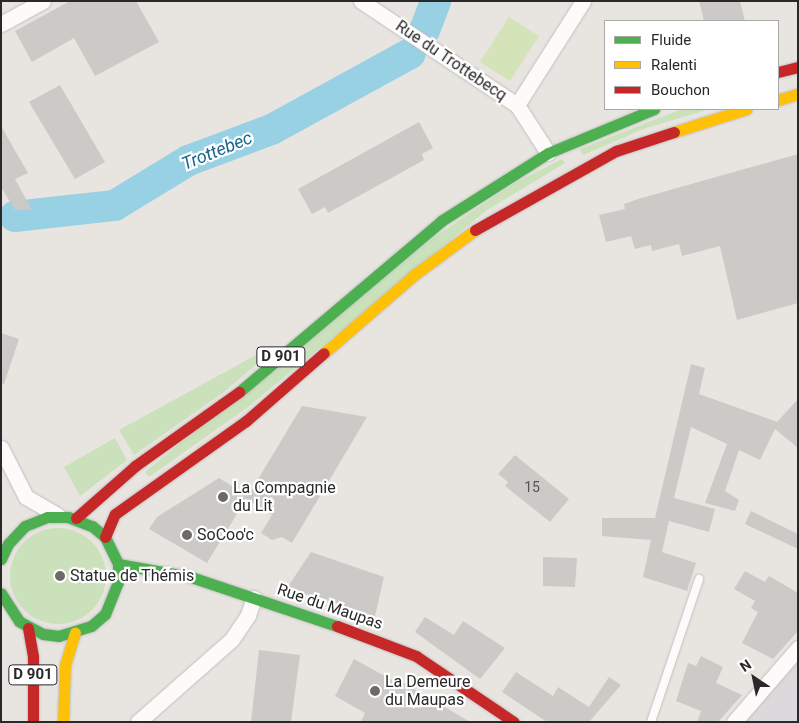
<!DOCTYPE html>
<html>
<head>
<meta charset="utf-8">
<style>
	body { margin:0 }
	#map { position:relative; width:799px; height:723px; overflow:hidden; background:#e8e4e0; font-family:Roboto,sans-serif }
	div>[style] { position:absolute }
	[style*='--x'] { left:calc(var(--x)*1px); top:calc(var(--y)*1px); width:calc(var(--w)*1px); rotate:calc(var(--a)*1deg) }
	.industrial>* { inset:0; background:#dbd9db }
	.green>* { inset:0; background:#cae1bb }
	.round { border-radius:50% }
	.pitch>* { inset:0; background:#d4e4b8 }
	.river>* { height:31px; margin:-15.5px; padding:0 15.5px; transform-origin:15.5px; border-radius:15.5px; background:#98d0e4 }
	.building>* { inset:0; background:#cccac7 }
	.roads { filter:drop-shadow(0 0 1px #c1c0c1) drop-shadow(0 0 1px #c1c0c1) }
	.lane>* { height:8px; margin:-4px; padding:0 4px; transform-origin:4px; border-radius:4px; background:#fcfbfa }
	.street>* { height:15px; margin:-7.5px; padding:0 7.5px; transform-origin:7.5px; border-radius:7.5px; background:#fcfbfa }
	.fast>* { height:11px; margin:-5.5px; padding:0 5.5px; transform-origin:5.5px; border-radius:5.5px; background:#4caf50 }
	.slow>* { height:11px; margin:-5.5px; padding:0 5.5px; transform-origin:5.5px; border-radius:5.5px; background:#ffc107 }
	.jam>* { height:11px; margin:-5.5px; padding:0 5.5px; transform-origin:5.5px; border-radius:5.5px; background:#c62828 }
	.dots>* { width:14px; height:14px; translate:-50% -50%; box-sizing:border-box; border:2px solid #fff; border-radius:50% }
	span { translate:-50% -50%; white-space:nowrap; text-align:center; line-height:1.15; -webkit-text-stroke:4.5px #fff; paint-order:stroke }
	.number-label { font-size:14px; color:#545352 }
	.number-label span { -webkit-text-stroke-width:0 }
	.shield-label span { padding:1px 4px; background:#fff; border:1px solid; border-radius:4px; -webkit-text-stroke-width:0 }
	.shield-label { font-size:15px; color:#292929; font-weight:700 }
	.street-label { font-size:16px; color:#292929 }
	.poi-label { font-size:16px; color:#292929 }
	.left { translate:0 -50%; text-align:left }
	.water-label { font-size:18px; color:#166691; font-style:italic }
	.frame { position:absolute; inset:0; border:2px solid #292929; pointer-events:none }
	.legend { position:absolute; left:604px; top:20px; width:175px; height:90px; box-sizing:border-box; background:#fff; border:1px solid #a9a9a9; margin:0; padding:6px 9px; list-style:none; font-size:15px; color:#292929 }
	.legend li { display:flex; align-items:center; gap:10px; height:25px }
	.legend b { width:25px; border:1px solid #a9a9a9 }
	.north { position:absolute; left:729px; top:653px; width:50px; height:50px; -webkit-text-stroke:4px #fff; paint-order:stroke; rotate:326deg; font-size:14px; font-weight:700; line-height:20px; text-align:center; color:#292929 }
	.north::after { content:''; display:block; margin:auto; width:18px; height:22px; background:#292929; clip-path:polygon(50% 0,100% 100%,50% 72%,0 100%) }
</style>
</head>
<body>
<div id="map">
	<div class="industrial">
		<div style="clip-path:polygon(798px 648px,798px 722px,734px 722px)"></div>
	</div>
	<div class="green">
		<div style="clip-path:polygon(682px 109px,710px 109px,646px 128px,583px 155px,580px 149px)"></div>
		<div style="clip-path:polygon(562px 159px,565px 163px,487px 210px,248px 407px,149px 477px,145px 472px,433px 238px,515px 183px)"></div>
		<div style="clip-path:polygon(256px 355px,260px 361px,224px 392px,134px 455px,119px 430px)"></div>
		<div style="clip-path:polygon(115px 438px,127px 460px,80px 496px,64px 467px)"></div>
		<div class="round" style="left:10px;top:528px;width:96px;height:96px"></div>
	</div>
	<div class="pitch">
		<div style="clip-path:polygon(509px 17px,539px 36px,510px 81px,480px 62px)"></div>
	</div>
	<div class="river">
		<div style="--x:424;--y:30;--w:31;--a:-69"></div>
		<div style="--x:14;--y:216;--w:101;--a:-6.3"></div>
		<div style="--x:114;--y:205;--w:87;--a:-31.3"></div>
		<div style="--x:188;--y:160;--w:89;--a:-20.5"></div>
		<div style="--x:271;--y:129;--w:158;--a:-28.7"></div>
	</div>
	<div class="building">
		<div style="clip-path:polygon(70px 1px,136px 1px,159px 42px,95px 76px,74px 38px,32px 62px,15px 31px)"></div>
		<div style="clip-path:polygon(699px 1px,740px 1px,745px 21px,704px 21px)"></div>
		<div style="clip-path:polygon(60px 85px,105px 162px,75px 179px,29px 102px)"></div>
		<div style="clip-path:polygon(419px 122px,433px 148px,422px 154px,424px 160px,328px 213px,325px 207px,312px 214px,298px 189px)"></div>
		<div style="clip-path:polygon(1px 126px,28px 173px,15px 179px,32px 210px,15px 210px,1px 187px)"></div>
		<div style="clip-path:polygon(798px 154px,798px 303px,737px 320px,720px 246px,682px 256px,679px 244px,652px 251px,651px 245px,635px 249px,631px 236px,606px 242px,599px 215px,625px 209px,624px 204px,638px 199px)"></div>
		<div style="clip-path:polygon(1px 333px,19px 339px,4px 384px,1px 383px)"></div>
		<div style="clip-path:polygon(691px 364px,705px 368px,699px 394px,777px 422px,798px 399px,798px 448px,775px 429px,760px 460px,739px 450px,725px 491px,739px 500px,735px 511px,705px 503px,727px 444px,691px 427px,674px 498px,715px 509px,709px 532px,669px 521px,662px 552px,696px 563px,687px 591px,643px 577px,651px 540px,602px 536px,602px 518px,655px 518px)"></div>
		<div style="clip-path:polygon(302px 406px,367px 417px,292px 543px,282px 537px,272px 540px,261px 533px,272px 515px,246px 499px,207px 563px,149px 529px,157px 517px,219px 478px,248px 496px)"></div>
		<div style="clip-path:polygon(515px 455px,569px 499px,550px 522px,505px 486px,508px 482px,498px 474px)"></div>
		<div style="clip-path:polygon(751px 511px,798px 534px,798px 549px,745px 524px)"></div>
		<div style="clip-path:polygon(311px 552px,384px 577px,375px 616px,287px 588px)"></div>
		<div style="clip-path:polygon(543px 557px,577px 558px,575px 587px,543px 586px)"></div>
		<div style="clip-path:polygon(745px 571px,765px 582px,769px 576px,798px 593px,798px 631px,773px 659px,742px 643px,758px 612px,751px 608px,755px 601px,734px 589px)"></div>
		<div style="clip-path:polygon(425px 617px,454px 635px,463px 621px,505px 648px,480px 679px,415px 632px)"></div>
		<div style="clip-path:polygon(259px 650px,300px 655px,291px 722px,251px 722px)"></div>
		<div style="clip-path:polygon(701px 656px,723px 667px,716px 683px,742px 695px,718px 722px,697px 722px,701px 711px,676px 701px,688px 663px,696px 666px)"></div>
		<div style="clip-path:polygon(354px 659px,392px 680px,394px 677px,470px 722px,361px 722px,365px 713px,335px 696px)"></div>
		<div style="clip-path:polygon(516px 672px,553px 696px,558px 687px,589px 707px,609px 677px,621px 685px,589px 722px,547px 722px,502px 692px)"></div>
	</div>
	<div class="roads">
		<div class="lane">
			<div style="--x:651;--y:722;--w:151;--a:-71.4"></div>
		</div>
		<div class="street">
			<div style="--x:361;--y:1;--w:187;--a:33.7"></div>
			<div style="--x:517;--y:105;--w:57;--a:57.1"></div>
			<div style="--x:1;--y:24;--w:48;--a:-28.7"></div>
			<div style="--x:517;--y:105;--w:123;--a:-57.6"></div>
			<div style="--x:1;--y:448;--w:55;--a:63"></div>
			<div style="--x:26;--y:497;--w:36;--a:30"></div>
			<div style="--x:138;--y:722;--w:125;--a:-41.4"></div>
			<div style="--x:232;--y:639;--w:29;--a:-56"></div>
			<div style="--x:248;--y:615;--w:18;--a:-71"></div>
			<div style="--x:734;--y:722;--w:98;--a:-49.1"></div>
		</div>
		<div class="fast">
			<div style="--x:239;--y:392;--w:265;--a:-40.2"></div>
			<div style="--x:441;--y:221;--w:127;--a:-32.4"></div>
			<div style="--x:548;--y:153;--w:115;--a:-22.5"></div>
			<div style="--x:1;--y:559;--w:17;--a:-65"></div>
			<div style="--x:8;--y:544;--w:25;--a:-47"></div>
			<div style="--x:25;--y:526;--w:24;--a:-22"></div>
			<div style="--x:47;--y:517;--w:21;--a:0"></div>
			<div style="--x:68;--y:517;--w:26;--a:21"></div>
			<div style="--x:92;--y:526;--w:17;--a:40"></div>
			<div style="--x:105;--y:537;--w:30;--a:64"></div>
			<div style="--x:118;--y:564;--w:18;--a:90"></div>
			<div style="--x:118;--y:582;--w:35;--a:112"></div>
			<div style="--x:105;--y:614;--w:18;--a:139"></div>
			<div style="--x:91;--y:626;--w:34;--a:163"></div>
			<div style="--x:59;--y:636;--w:16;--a:-173"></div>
			<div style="--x:43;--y:634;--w:27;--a:-152"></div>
			<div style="--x:19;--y:621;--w:33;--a:-123"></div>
			<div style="--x:118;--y:564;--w:74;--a:10.1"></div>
			<div style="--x:191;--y:577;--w:154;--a:18.6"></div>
		</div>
		<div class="slow">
			<div style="--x:778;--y:100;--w:21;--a:-17"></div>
			<div style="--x:674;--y:132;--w:76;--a:-17.7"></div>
			<div style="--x:324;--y:353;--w:119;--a:-40.9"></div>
			<div style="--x:414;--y:275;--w:76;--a:-36.4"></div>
			<div style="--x:63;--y:722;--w:57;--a:-88"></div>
			<div style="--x:65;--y:665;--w:34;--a:-73"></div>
		</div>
		<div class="jam">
			<div style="--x:778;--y:72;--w:21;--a:-14"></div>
			<div style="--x:475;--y:230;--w:162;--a:-29.3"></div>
			<div style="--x:616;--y:151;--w:61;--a:-18.1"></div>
			<div style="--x:76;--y:518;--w:79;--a:-41.4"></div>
			<div style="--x:135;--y:466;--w:128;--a:-35.4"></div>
			<div style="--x:105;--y:537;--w:25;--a:-67"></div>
			<div style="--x:115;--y:514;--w:161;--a:-35.4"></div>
			<div style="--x:246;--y:421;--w:103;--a:-41.1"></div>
			<div style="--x:337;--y:626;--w:85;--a:20.8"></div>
			<div style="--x:416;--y:656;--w:118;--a:34"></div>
			<div style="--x:28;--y:628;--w:29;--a:80"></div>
			<div style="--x:33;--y:657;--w:65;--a:90"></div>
		</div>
	</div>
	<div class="dots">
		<div style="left:223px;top:497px;background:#6c6a69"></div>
		<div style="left:187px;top:535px;background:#6c6a69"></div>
		<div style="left:60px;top:576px;background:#6c6a69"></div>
		<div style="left:375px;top:691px;background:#6c6a69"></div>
	</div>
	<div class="number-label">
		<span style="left:532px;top:487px">15</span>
	</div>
	<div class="shield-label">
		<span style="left:281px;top:357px">D 901</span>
		<span style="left:33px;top:675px">D 901</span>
	</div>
	<div class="street-label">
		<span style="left:451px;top:61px;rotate:34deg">Rue du Trottebecq</span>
		<span style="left:330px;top:607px;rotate:19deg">Rue du Maupas</span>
	</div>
	<div class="poi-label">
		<span class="left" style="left:233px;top:497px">La Compagnie<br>du Lit</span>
		<span class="left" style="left:197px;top:535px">SoCoo'c</span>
		<span class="left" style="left:70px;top:576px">Statue de Thémis</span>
		<span class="left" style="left:385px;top:691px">La Demeure<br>du Maupas</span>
	</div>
	<div class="water-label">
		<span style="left:217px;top:151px;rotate:-22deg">Trottebec</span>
	</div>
	<div class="frame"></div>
	<ul class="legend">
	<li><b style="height:6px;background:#4caf50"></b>Fluide</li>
	<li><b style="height:6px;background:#ffc107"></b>Ralenti</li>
	<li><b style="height:6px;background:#c62828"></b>Bouchon</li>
	</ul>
	<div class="north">N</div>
</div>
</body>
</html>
